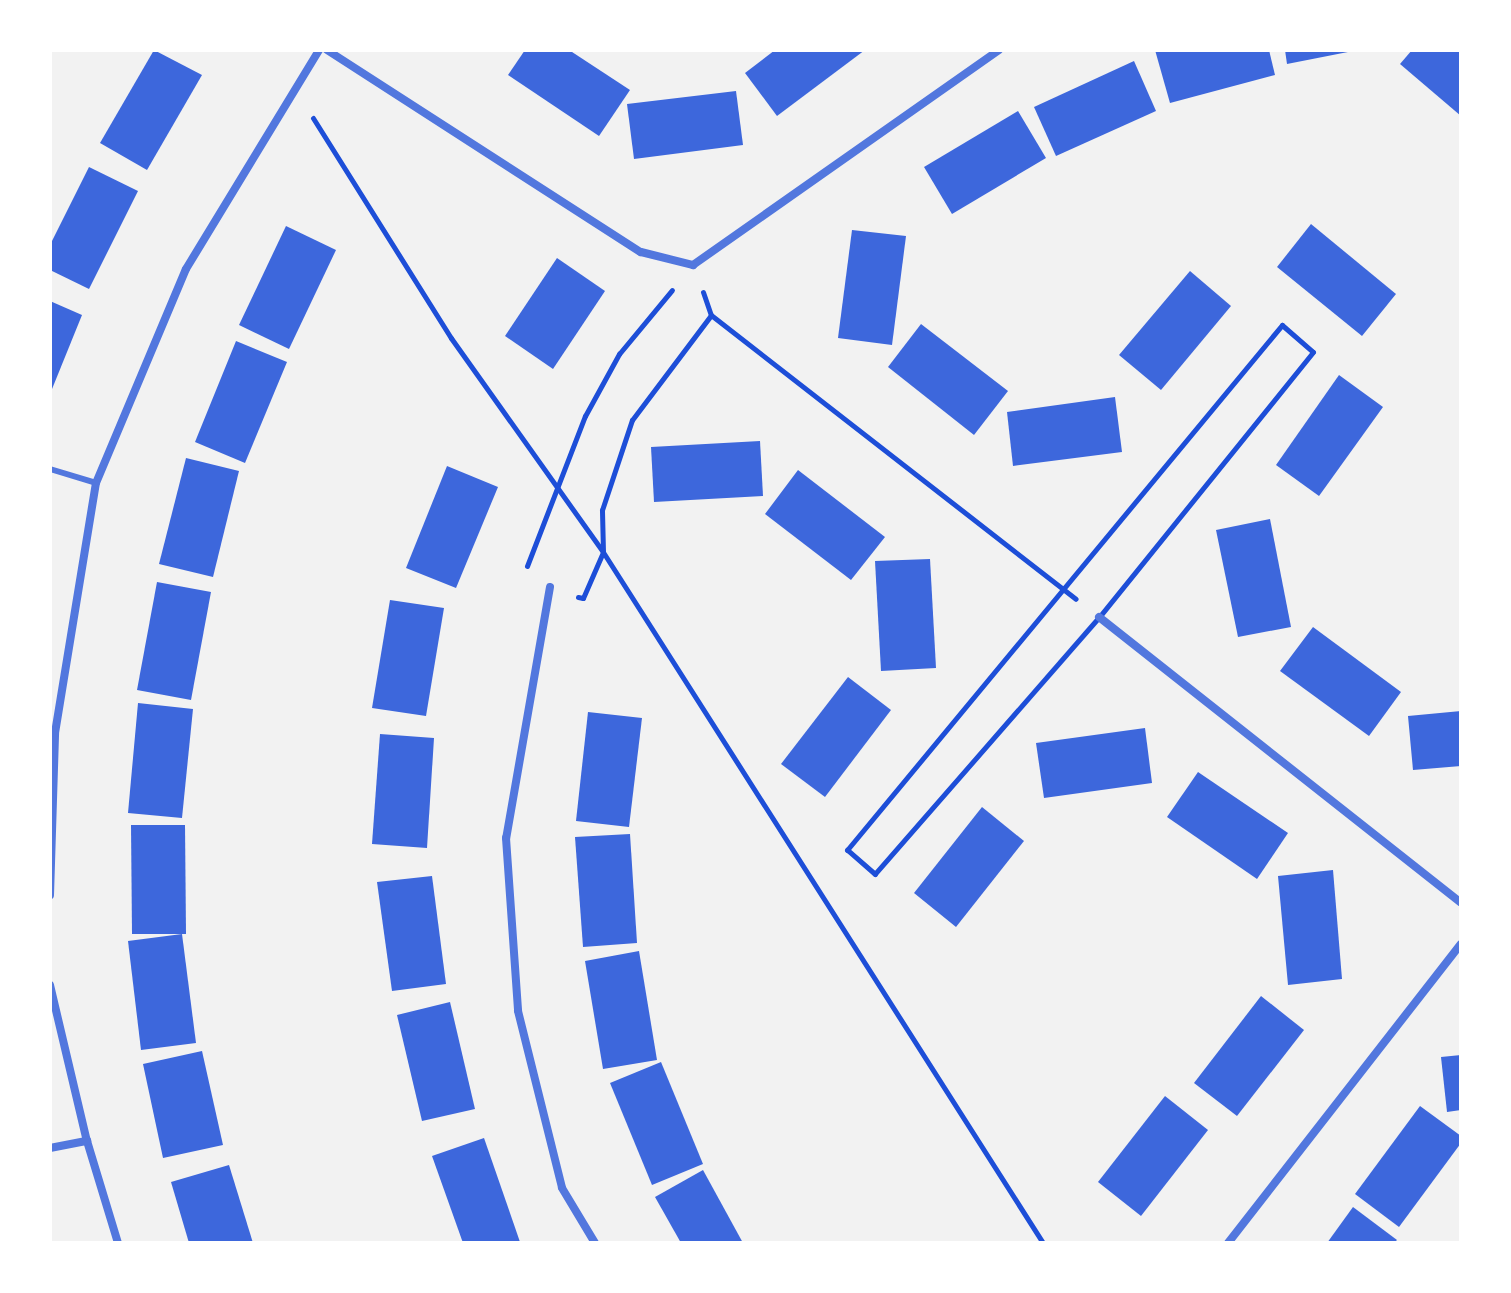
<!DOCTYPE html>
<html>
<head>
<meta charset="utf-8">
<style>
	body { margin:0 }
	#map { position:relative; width:1511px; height:1293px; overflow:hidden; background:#f2f2f2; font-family:"PT Sans",sans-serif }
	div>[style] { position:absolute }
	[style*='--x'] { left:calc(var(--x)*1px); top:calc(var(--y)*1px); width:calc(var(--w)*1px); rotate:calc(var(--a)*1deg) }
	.building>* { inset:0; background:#3d67dc }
	.path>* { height:5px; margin:-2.5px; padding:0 2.5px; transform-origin:2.5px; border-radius:2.5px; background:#1d4ed8 }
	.service>* { height:6px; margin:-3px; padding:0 3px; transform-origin:3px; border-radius:3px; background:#5277de }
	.minor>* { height:8px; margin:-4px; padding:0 4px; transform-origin:4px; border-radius:4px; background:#5277de }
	span { translate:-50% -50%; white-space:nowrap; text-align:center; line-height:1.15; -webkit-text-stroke:8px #fff; paint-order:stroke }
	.frame { position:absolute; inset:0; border:52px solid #fff; pointer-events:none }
</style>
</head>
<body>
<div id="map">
	<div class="building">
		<div style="clip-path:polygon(154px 50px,202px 75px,147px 170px,100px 143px)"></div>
		<div style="clip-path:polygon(525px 50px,569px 50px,630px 90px,599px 136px,508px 75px)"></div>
		<div style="clip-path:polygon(775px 50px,865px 50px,777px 116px,745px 73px)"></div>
		<div style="clip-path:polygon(1155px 50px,1269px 50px,1275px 75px,1170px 103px)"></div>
		<div style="clip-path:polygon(1285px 50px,1353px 50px,1353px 51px,1287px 64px)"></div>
		<div style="clip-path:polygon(1412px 50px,1461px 50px,1461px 116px,1400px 64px)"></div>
		<div style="clip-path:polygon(1134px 61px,1156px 111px,1056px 156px,1034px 107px)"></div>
		<div style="clip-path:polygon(736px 91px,743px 145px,634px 159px,627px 104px)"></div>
		<div style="clip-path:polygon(1018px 111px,1046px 158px,952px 214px,924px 167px)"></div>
		<div style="clip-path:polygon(89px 167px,138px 191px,89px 289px,50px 270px,50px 245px)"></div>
		<div style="clip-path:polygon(1311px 224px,1396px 294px,1362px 336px,1277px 267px)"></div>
		<div style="clip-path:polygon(286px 226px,336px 250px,289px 349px,239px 325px)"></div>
		<div style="clip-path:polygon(852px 230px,906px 236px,892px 345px,838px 338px)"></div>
		<div style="clip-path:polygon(557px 258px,605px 291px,553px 369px,505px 336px)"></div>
		<div style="clip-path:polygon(1190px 271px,1231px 306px,1161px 390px,1119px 355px)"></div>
		<div style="clip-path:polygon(50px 301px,82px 315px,50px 394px)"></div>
		<div style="clip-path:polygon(921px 324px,1008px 391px,974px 435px,888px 367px)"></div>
		<div style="clip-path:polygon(236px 341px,287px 362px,245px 463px,195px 442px)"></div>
		<div style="clip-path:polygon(1339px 375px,1383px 407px,1319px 496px,1276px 465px)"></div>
		<div style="clip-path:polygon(1115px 397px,1122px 452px,1013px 466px,1007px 412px)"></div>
		<div style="clip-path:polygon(760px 441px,763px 496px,654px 502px,651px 447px)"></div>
		<div style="clip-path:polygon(186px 458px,239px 471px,213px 577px,159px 564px)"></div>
		<div style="clip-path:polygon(447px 466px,498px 487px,456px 588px,406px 568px)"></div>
		<div style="clip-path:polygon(798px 470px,885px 537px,851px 580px,765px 514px)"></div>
		<div style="clip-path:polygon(1270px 519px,1291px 627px,1238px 637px,1216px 530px)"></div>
		<div style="clip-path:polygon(930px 559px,936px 668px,881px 671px,875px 561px)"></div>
		<div style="clip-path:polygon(157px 582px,211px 592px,191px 700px,137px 690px)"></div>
		<div style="clip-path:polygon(390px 600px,444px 608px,426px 716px,372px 708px)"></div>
		<div style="clip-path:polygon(1313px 627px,1401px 692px,1369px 736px,1280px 671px)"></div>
		<div style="clip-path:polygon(848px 677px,891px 710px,825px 797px,781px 764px)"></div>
		<div style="clip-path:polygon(138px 703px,193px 709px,182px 818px,128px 813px)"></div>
		<div style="clip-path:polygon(1461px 711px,1461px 766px,1413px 770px,1408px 716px)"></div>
		<div style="clip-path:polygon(588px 712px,642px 718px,629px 827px,576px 821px)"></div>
		<div style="clip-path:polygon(1145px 728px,1152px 783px,1044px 798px,1036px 743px)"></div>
		<div style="clip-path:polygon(380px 734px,434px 738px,427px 848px,372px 844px)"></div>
		<div style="clip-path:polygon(1198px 772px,1288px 833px,1257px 879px,1167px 817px)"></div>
		<div style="clip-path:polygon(982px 807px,1024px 841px,956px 927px,914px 893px)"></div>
		<div style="clip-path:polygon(131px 825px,185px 825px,186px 934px,132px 934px)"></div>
		<div style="clip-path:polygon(630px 834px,637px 943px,583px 947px,575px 837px)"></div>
		<div style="clip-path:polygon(1333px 870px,1342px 979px,1288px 985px,1278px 876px)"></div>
		<div style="clip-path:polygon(432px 876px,446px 984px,392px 991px,377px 882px)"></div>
		<div style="clip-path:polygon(182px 934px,196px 1043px,141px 1050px,128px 941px)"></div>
		<div style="clip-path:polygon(639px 951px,657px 1060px,603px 1069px,585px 961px)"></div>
		<div style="clip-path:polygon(1261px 996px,1304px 1030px,1237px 1116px,1194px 1083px)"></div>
		<div style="clip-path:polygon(450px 1002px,475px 1109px,422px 1121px,397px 1015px)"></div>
		<div style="clip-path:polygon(202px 1051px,223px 1145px,163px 1158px,143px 1064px)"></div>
		<div style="clip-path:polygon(1461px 1055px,1461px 1110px,1447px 1112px,1441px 1057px)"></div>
		<div style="clip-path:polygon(661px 1062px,703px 1164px,652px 1185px,610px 1083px)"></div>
		<div style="clip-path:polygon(1165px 1096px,1208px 1130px,1141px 1216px,1098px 1182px)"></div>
		<div style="clip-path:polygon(1420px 1106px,1461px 1136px,1461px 1143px,1399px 1227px,1355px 1194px)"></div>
		<div style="clip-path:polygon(484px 1138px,520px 1242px,516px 1243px,463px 1243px,432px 1156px)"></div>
		<div style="clip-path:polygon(229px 1165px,253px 1243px,189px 1243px,171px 1182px)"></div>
		<div style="clip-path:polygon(703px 1170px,743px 1243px,681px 1243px,655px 1197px)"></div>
		<div style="clip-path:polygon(1353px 1207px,1397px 1240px,1394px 1243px,1327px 1243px)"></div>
	</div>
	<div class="path">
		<div style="--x:313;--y:118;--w:260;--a:57.9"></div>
		<div style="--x:451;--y:338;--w:262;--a:54.6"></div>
		<div style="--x:603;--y:552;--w:819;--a:57.51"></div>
		<div style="--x:703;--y:292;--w:24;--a:71"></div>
		<div style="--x:1282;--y:325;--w:41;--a:41.1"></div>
		<div style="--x:1313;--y:352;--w:341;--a:128.9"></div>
		<div style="--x:1099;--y:617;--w:341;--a:131.1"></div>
		<div style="--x:875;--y:874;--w:37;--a:-139"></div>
		<div style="--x:847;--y:850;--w:682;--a:-50.36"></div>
		<div style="--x:527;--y:566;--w:161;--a:-68.9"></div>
		<div style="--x:585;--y:416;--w:71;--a:-61.3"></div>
		<div style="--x:619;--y:354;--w:83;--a:-50.4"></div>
		<div style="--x:578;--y:597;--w:5;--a:11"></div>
		<div style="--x:583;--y:598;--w:50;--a:-66.5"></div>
		<div style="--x:603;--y:552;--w:42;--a:-91.4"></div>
		<div style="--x:602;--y:510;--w:95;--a:-71.6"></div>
		<div style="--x:632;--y:420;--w:131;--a:-53"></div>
		<div style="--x:711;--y:315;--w:462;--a:37.9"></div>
	</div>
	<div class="service">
		<div style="--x:50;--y:469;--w:48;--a:16.9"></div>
	</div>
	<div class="minor">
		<div style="--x:327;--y:50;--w:373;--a:32.8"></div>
		<div style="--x:641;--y:252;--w:54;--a:14"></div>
		<div style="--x:693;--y:265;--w:374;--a:-35.1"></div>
		<div style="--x:550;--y:587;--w:255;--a:99.9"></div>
		<div style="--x:506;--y:838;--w:173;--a:86"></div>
		<div style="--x:518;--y:1011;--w:182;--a:76"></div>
		<div style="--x:562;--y:1188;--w:64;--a:59"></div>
		<div style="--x:1099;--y:617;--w:461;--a:38.3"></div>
		<div style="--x:50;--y:895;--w:162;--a:-88.2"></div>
		<div style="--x:55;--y:733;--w:253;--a:-80.7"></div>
		<div style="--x:96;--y:483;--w:232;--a:-67.2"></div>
		<div style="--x:186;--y:269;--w:256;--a:-58.7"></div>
		<div style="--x:50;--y:985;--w:160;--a:76.7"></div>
		<div style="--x:87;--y:1141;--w:107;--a:73.1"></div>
		<div style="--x:50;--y:1148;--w:38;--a:-11"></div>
		<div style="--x:1228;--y:1243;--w:379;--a:-52.1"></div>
	</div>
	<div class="frame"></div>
</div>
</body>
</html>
